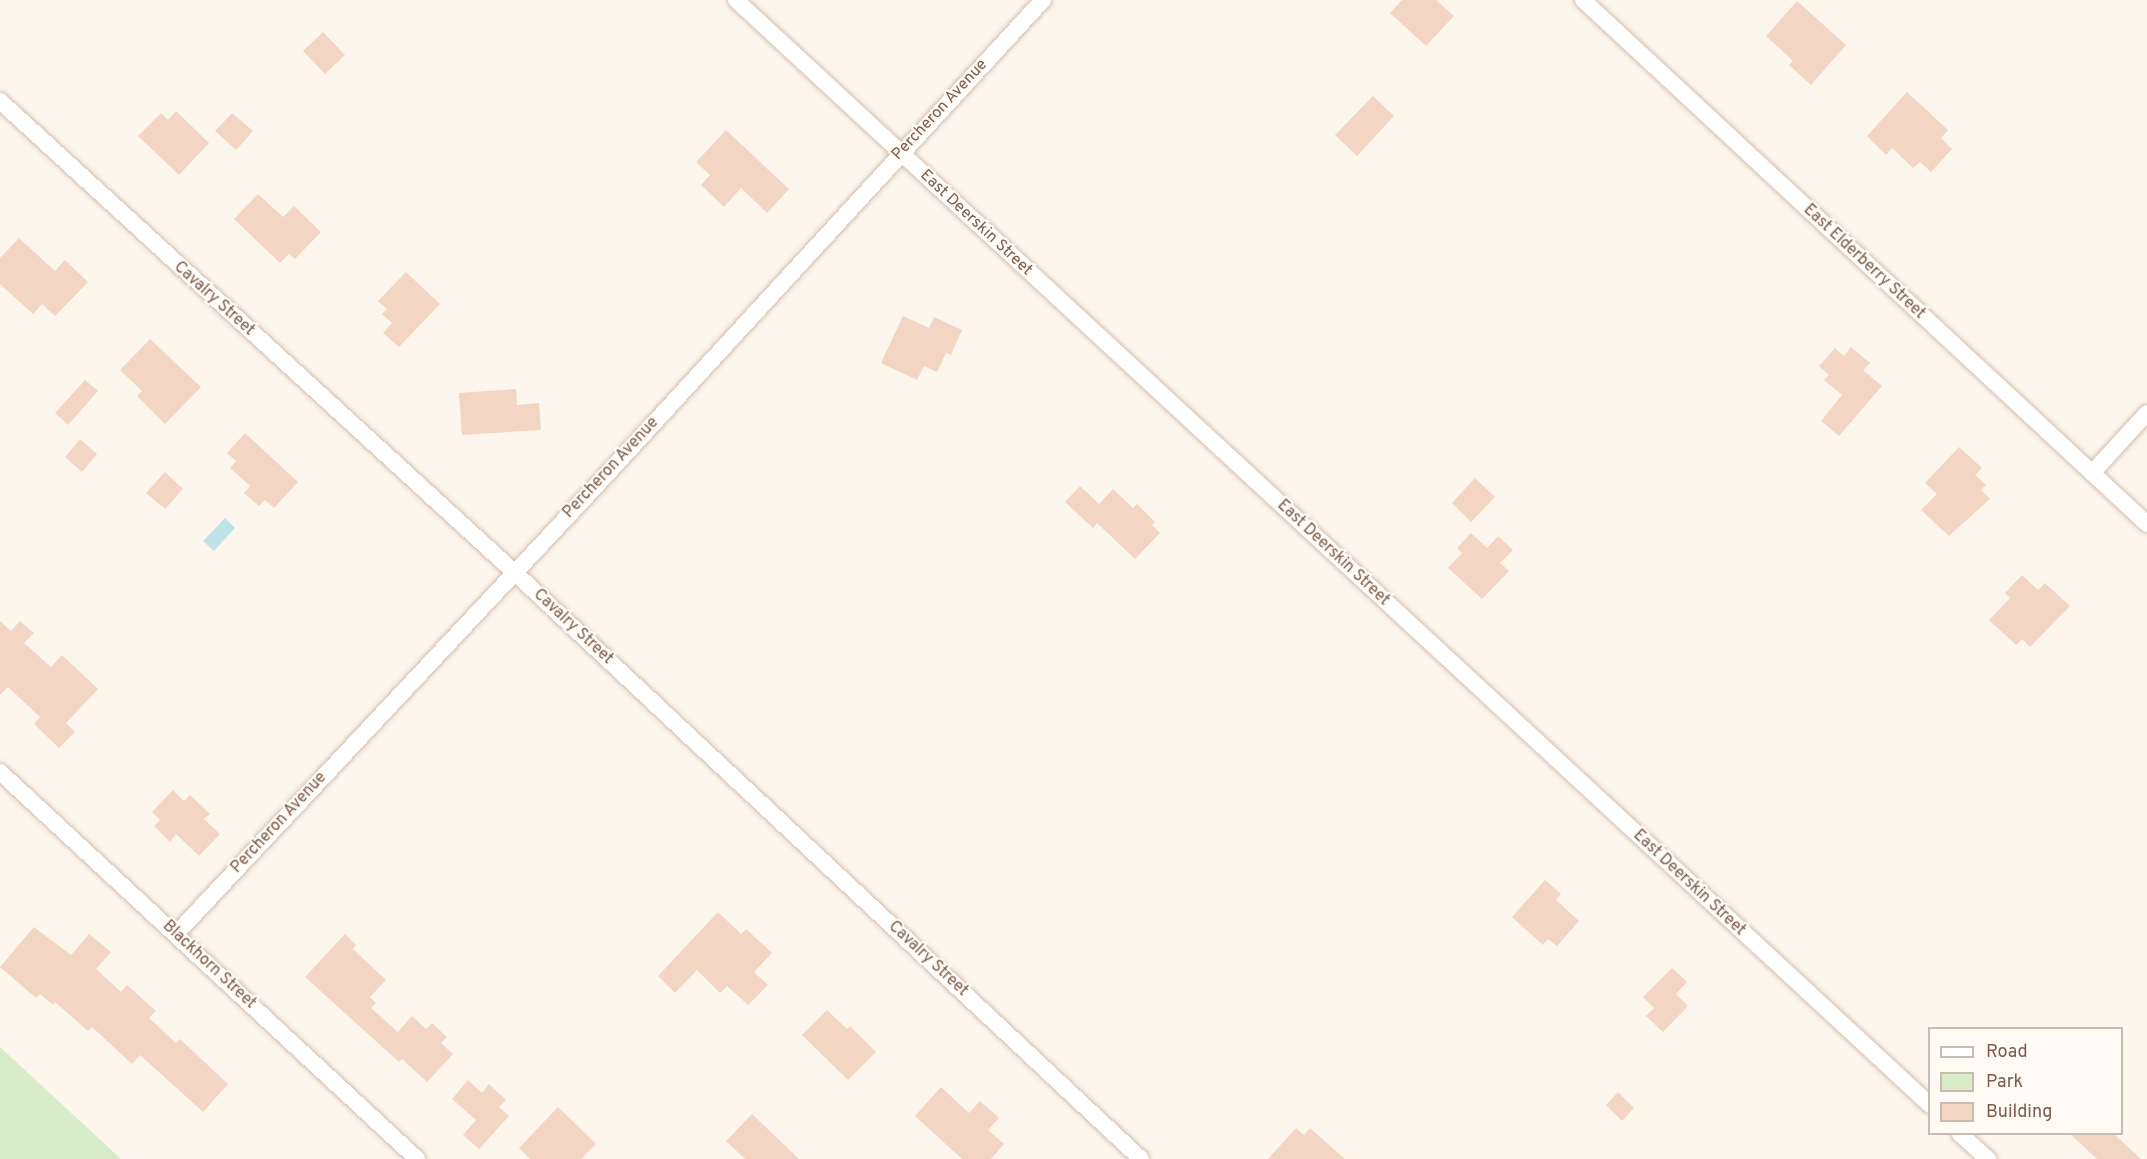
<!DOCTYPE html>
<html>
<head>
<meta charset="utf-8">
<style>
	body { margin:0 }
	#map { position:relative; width:2147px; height:1159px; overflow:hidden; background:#fdf6ec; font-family:Overpass,sans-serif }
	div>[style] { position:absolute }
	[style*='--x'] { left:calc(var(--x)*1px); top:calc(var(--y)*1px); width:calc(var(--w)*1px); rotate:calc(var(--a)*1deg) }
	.green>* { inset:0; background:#d8ecc9 }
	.water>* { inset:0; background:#bfe3e8 }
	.building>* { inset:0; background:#f3d5c3 }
	.roads { filter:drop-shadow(0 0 2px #d1beb0) drop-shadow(0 0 2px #d1beb0) }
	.street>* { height:16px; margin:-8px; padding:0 8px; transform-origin:8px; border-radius:8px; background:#fff }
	span { translate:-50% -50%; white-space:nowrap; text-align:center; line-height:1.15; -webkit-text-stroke:4.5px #fffaf3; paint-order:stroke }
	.street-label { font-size:16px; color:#7a5c4d }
	.legend { position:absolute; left:1928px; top:1027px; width:195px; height:108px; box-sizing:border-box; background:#fffaf3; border:2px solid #cabbb1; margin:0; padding:8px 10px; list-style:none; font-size:18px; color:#7a5c4d }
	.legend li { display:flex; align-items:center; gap:12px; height:30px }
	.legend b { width:30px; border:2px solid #cabbb1 }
</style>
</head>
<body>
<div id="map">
	<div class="green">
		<div style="clip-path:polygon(0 1047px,121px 1159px,0 1159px)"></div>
	</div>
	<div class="water">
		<div style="clip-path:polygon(225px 518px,235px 528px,214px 551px,203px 541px)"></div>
	</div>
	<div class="building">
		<div style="clip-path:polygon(1402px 0,1436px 0,1454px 16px,1426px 46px,1390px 13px)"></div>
		<div style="clip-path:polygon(1797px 1px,1846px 45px,1811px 85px,1789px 65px,1793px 61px,1766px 36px)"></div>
		<div style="clip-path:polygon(323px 32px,345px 55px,325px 74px,303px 51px)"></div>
		<div style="clip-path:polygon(1907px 92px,1948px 130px,1941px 138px,1952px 149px,1931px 172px,1920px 162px,1913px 168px,1892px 148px,1886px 155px,1867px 136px)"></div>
		<div style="clip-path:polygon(1373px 96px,1394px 116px,1357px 156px,1335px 135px)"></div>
		<div style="clip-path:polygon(176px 111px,209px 143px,179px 175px,138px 136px,161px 113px,168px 120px)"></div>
		<div style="clip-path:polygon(232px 113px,253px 131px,236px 150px,215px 131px)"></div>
		<div style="clip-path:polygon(726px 130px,789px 189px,767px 213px,741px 188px,724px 207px,701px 185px,710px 175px,696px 162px)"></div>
		<div style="clip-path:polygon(258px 194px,283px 217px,294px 206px,321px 232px,295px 259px,289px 254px,280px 263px,234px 219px)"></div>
		<div style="clip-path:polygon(19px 238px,55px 271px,65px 260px,88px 282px,55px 316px,42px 304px,33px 314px,0 284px,0 258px)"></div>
		<div style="clip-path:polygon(406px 272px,440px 304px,399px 347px,383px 333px,392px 323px,382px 314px,387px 309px,378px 301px)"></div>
		<div style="clip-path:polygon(903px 316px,929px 328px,934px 317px,962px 330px,951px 355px,946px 353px,937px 372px,924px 366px,917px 380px,881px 363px)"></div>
		<div style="clip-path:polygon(150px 339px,201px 387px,165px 424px,137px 396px,142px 391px,120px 370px)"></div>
		<div style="clip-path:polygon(1851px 347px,1870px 363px,1863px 370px,1882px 386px,1839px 436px,1821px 421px,1842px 395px,1824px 380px,1829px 375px,1819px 366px,1835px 348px,1844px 356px)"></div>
		<div style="clip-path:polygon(85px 380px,98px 391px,68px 425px,55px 413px)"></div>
		<div style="clip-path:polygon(516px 389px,517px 405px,539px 403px,541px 430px,462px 435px,459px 393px)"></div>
		<div style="clip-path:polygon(245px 433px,298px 482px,274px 508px,265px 500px,259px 506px,244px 493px,250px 486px,230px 468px,236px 461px,227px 453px)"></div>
		<div style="clip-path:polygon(80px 439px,97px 454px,82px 472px,65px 457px)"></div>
		<div style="clip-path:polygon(1959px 447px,1982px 468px,1975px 475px,1986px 485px,1981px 490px,1990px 499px,1949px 536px,1921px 510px,1937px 494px,1925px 483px)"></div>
		<div style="clip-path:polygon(165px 472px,183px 489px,165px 509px,146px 493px)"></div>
		<div style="clip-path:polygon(1475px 478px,1495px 497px,1471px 522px,1452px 503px)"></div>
		<div style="clip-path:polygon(1080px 486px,1099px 504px,1113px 489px,1133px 508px,1137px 504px,1155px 522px,1152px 525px,1160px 533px,1135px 559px,1097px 523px,1093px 528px,1065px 502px)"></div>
		<div style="clip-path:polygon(1471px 533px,1487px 548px,1498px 536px,1513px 550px,1500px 563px,1509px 571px,1482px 599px,1448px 568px,1462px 553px,1457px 548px)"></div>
		<div style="clip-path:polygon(2022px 575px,2038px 590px,2045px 583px,2070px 606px,2030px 647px,2022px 639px,2016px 645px,1989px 620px,2010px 598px,2005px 593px)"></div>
		<div style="clip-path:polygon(0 621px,11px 631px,20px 621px,34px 633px,24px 643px,51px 667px,62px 655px,98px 689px,66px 723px,75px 732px,59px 748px,34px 724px,40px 717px,8px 687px,0 695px)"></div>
		<div style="clip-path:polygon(173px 790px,184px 801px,190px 795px,210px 814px,204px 819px,220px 834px,199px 856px,176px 834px,170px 842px,154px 826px,160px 820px,152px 812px)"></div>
		<div style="clip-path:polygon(1545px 880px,1561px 894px,1556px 900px,1579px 921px,1557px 946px,1548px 939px,1543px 945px,1512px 917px)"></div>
		<div style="clip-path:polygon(718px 912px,741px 934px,746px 929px,772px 953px,754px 972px,768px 985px,748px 1005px,727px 986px,720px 993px,697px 970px,675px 993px,658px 976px)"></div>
		<div style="clip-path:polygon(34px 927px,71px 955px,89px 934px,111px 952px,96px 969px,121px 992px,127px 985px,156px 1011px,149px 1018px,176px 1043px,180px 1039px,228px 1084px,203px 1112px,140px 1055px,132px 1064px,92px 1027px,88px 1031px,55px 1002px,53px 1005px,40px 994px,36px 998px,0 967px)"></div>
		<div style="clip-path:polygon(345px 934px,356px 945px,353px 949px,386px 980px,370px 997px,376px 1003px,371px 1008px,398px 1032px,412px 1016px,426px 1029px,432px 1023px,447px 1037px,441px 1043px,453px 1054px,427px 1082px,402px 1059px,399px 1062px,305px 977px)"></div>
		<div style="clip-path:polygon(1672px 968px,1687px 982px,1676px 994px,1688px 1006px,1663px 1032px,1646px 1016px,1654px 1008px,1643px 997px)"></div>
		<div style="clip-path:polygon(827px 1010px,847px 1029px,850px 1026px,876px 1052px,848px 1080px,802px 1035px)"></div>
		<div style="clip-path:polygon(468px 1080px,482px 1093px,489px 1084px,506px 1100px,499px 1107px,509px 1116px,479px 1149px,463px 1135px,476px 1120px,452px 1099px)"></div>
		<div style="clip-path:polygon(941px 1087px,969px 1113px,980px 1101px,999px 1118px,988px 1130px,1004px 1144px,991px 1159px,962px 1159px,915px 1116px)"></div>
		<div style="clip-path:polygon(1618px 1092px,1634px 1108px,1622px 1121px,1606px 1105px)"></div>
		<div style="clip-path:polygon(558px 1107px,596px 1144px,581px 1159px,530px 1159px,519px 1148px)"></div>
		<div style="clip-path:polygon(752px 1114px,799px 1159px,745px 1159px,726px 1141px)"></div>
		<div style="clip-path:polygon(1296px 1128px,1304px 1135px,1310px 1128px,1345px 1159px,1268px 1159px)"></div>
		<div style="clip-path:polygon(2070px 1134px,2114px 1134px,2141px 1159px,2097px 1159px)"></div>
	</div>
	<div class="roads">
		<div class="street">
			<div style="--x:736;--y:0;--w:1627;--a:42.78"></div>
			<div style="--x:1583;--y:0;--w:770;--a:42.89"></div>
			<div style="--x:0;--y:101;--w:696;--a:42.5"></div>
			<div style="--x:513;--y:571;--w:860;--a:43.12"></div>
			<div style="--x:2092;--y:473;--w:81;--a:-47.5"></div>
			<div style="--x:0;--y:772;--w:569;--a:42.86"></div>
			<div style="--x:176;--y:934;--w:616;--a:-46.84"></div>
			<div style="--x:597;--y:485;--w:659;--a:-47.4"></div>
			<div style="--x:1960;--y:1134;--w:38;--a:42"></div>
		</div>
	</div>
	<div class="street-label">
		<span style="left:940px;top:110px;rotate:-47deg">Percheron Avenue</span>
		<span style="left:976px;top:223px;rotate:43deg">East Deerskin Street</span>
		<span style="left:1864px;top:262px;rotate:43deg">East Elderberry Street</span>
		<span style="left:214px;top:299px;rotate:42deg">Cavalry Street</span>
		<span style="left:611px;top:468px;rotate:-47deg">Percheron Avenue</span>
		<span style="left:1333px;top:553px;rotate:43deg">East Deerskin Street</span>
		<span style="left:573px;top:627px;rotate:43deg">Cavalry Street</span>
		<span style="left:279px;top:823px;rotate:-47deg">Percheron Avenue</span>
		<span style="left:1689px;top:883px;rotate:43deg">East Deerskin Street</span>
		<span style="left:928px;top:959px;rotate:43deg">Cavalry Street</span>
		<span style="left:209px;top:965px;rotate:43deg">Blackhorn Street</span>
	</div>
	<ul class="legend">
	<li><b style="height:8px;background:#fff"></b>Road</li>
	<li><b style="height:16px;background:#d8ecc9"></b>Park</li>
	<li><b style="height:16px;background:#f3d5c3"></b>Building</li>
	</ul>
</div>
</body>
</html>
